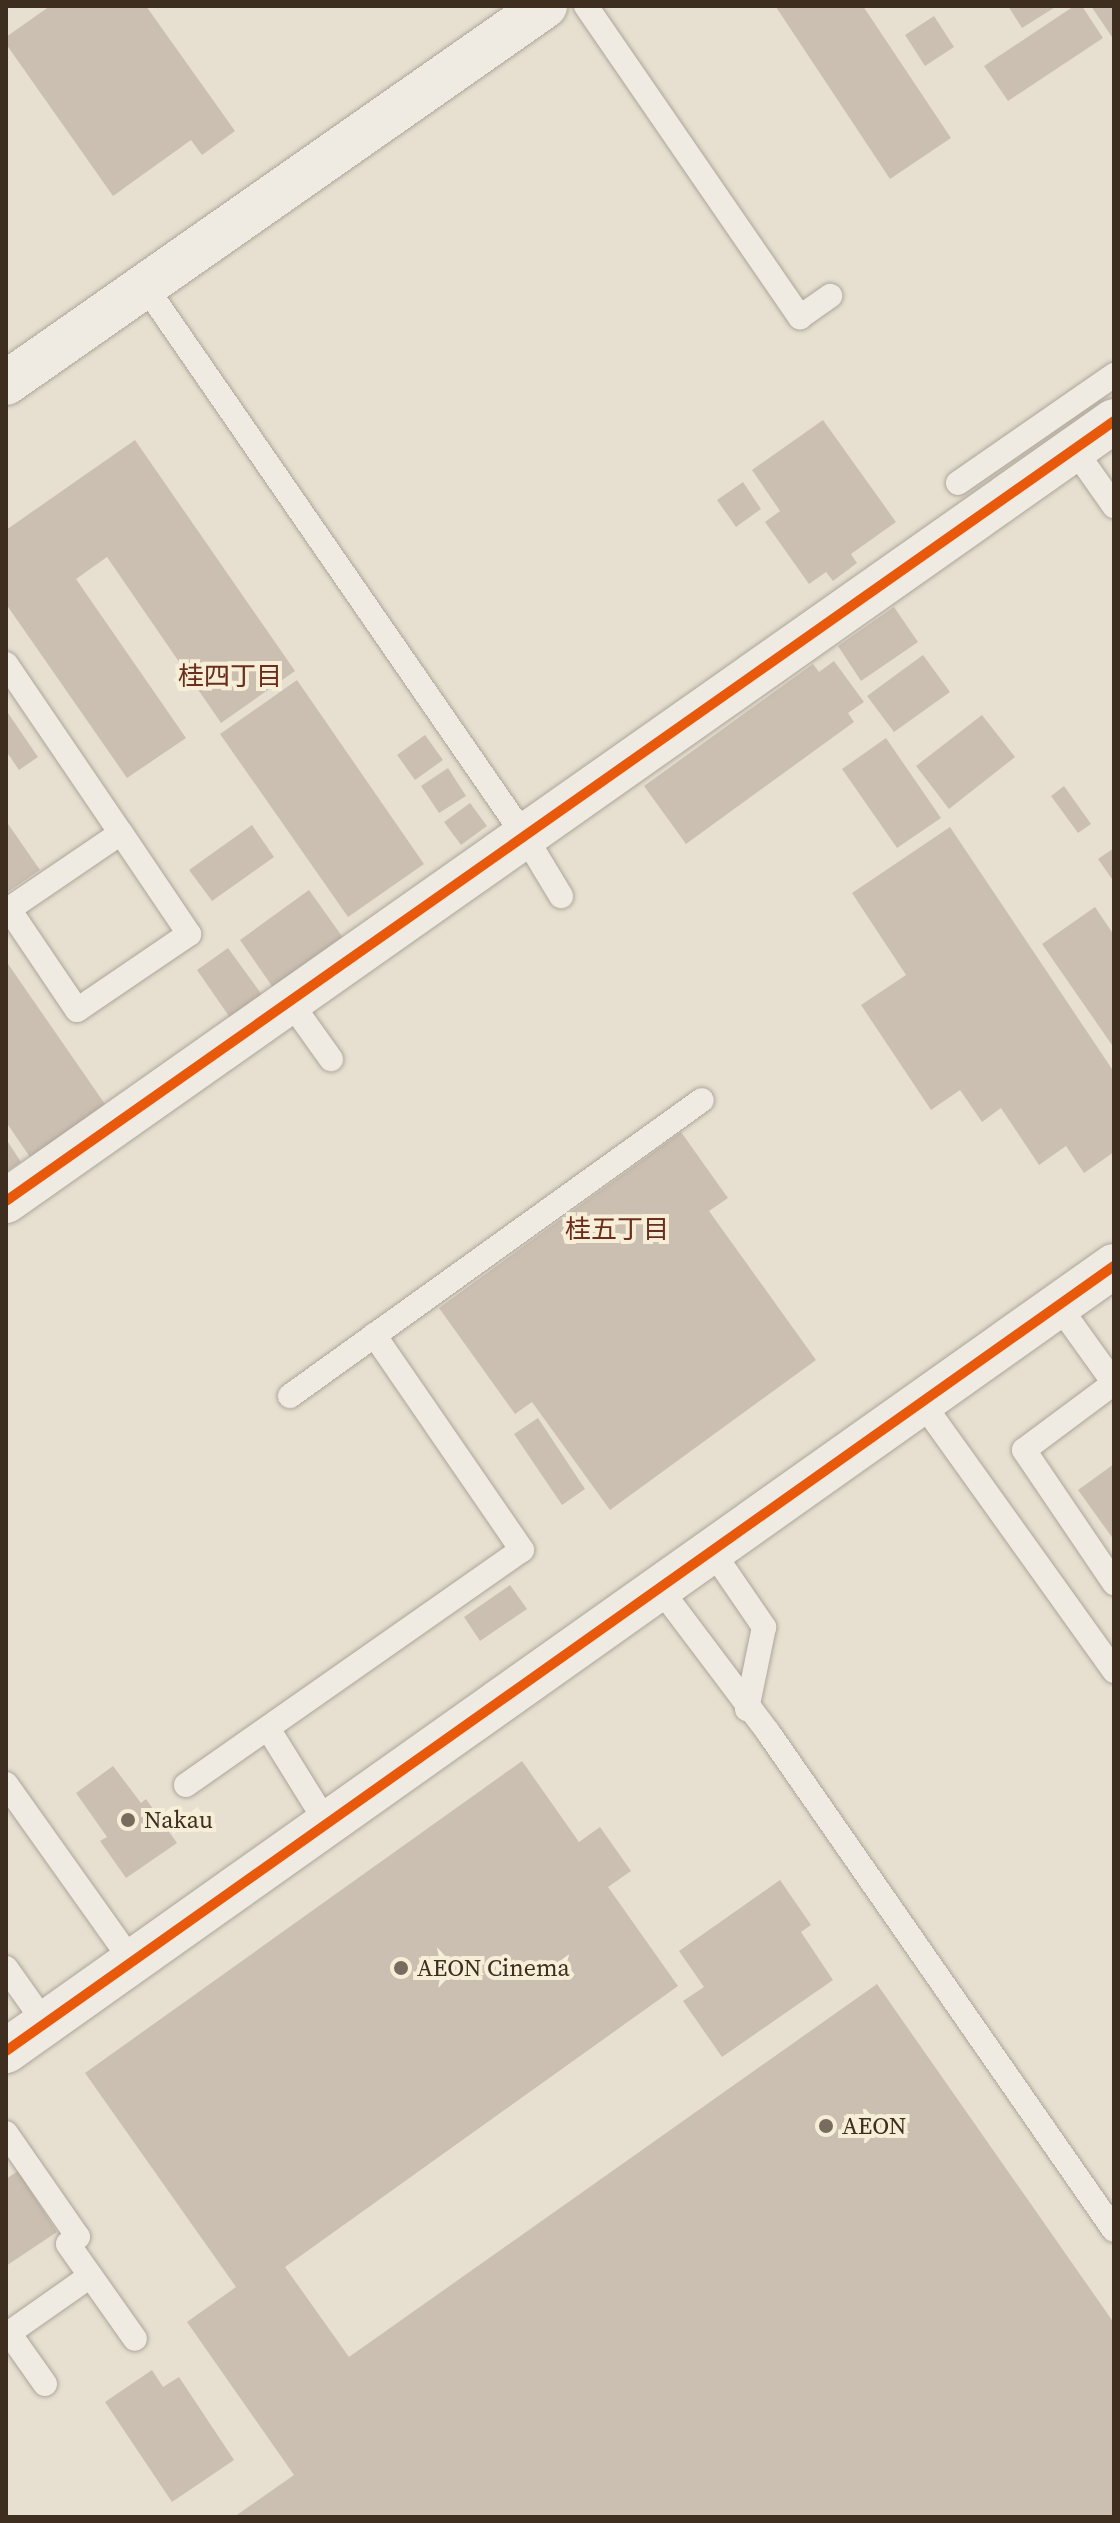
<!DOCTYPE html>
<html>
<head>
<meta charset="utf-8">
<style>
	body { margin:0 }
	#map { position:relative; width:1120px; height:2523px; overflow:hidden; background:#e7e0d1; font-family:"Source Serif 4","Noto Sans JP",serif }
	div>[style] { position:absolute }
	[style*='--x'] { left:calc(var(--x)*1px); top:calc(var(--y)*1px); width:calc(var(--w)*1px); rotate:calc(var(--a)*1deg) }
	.building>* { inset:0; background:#cbbfb2 }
	.roads { filter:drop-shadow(0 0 2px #ada599) drop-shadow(0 0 2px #ada599) }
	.service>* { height:24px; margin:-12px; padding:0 12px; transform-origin:12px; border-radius:12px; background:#efebe3 }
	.minor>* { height:44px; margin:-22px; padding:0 22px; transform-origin:22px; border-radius:22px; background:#efebe3 }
	.cycleway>* { height:10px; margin:-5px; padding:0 5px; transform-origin:5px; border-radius:5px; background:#e8590c }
	.dots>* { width:22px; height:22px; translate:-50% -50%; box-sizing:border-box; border:4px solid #f7eed8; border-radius:50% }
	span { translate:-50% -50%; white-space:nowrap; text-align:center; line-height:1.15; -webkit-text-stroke:8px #f7eed8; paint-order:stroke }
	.poi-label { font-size:24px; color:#3d2e20 }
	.left { translate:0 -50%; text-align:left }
	.neighbourhood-label { font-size:26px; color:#6b2e1e }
	.frame { position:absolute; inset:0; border:8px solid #3d2e20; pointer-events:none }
</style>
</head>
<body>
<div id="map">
	<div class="building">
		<div style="clip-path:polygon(50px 6px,146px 6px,235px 131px,202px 155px,191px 140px,113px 196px,6px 44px,6px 37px)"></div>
		<div style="clip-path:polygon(863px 6px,951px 138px,890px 179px,776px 7px)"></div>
		<div style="clip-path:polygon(1008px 6px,1057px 6px,1022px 28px)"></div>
		<div style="clip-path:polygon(1074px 6px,1082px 6px,1103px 38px,1008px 101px,984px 66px)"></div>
		<div style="clip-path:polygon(1091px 6px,1114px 6px,1114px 40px)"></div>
		<div style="clip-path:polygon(934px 16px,954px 47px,925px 66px,905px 35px)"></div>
		<div style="clip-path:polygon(823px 420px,896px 522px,851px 554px,857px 563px,833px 581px,826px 572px,809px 584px,765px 522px,780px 511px,752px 470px)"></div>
		<div style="clip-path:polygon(135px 440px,295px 671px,221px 723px,107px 557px,76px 579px,186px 738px,127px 778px,6px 604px,6px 530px)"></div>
		<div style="clip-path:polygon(743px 482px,761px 509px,736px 527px,717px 500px)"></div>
		<div style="clip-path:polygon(894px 607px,918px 642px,861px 681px,838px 646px)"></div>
		<div style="clip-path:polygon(923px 655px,950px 692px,894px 732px,867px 696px)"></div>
		<div style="clip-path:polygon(834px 661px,864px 702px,848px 713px,854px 722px,686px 844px,644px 786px,813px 664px,819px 672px)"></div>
		<div style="clip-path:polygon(297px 680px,424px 864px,348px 917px,220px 734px)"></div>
		<div style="clip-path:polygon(8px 713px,38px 757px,19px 770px,6px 751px)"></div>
		<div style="clip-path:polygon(982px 715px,1015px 757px,949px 809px,916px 766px)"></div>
		<div style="clip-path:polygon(425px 735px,443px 760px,415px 780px,397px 755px)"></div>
		<div style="clip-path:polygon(886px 738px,941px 818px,897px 848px,842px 769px)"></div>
		<div style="clip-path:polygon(448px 768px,466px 796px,439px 813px,421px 786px)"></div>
		<div style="clip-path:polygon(1064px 786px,1091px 824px,1078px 833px,1051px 796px)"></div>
		<div style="clip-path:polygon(470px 803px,487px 826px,461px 845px,444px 822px)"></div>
		<div style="clip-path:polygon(6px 821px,40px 870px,6px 893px)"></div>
		<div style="clip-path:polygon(252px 825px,274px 857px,212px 901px,189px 870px)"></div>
		<div style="clip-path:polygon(950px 827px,1114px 1072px,1114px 1152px,1084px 1173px,1066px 1146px,1039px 1165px,1001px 1108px,982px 1122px,960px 1090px,931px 1110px,861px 1005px,906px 975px,852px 893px)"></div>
		<div style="clip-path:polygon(1114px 848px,1114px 882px,1098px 859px)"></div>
		<div style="clip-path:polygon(309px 890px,344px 939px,274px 989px,240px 940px)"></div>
		<div style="clip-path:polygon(1095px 907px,1114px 935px,1114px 1048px,1042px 944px)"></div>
		<div style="clip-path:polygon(228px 948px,265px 999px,233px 1022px,197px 970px)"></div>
		<div style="clip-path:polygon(6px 961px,107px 1107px,32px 1160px,6px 1122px)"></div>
		<div style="clip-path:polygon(681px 1132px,728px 1198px,709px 1211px,816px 1360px,610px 1510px,532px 1402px,515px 1414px,439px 1308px)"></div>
		<div style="clip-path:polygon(6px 1139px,21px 1162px,6px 1172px)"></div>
		<div style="clip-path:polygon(538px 1418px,585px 1489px,562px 1505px,514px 1434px)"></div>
		<div style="clip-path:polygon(1114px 1464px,1114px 1540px,1078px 1490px)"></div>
		<div style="clip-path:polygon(510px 1585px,527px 1609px,480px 1641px,464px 1617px)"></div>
		<div style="clip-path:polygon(522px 1761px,579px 1842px,600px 1827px,631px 1871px,608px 1887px,678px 1986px,285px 2267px,349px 2357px,877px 1984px,1114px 2323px,1114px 2517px,234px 2517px,294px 2475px,187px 2322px,236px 2287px,85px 2073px)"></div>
		<div style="clip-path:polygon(113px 1766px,141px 1803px,146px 1799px,177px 1843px,126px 1878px,100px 1841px,107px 1837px,76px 1793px)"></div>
		<div style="clip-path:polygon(780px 1880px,811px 1925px,801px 1932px,833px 1980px,722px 2057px,683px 2001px,704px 1987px,679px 1951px)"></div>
		<div style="clip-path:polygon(18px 2171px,57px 2232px,6px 2266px,6px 2179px)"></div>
		<div style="clip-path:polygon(152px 2370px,163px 2387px,179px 2377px,234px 2460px,172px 2502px,105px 2402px)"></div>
	</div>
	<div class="roads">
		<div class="service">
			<div style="--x:586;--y:6;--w:378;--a:55.5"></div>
			<div style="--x:800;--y:317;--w:37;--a:-35"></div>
			<div style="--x:145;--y:286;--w:671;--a:55.39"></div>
			<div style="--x:526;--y:838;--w:68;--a:58.9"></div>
			<div style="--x:1074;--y:449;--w:70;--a:54.9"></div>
			<div style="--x:958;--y:483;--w:190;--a:-34.7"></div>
			<div style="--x:6;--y:664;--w:204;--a:55.8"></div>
			<div style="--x:121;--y:833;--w:122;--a:56"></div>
			<div style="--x:189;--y:934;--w:135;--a:145.8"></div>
			<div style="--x:77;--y:1010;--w:122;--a:-124"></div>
			<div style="--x:9;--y:909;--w:135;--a:-34.2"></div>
			<div style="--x:291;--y:1003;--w:69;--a:54.5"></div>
			<div style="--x:1058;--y:1305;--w:96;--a:54.3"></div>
			<div style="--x:1114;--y:1383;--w:112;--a:143.3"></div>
			<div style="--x:1024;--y:1450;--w:161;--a:55.9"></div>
			<div style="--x:290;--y:1396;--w:507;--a:-35.7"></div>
			<div style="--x:921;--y:1401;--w:332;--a:54.4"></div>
			<div style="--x:710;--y:1548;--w:96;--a:55.6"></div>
			<div style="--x:764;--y:1627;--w:84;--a:101.7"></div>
			<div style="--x:658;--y:1586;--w:183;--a:53"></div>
			<div style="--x:768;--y:1732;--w:606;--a:55.21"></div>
			<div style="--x:269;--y:1730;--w:108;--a:58.2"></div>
			<div style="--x:6;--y:1784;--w:217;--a:54.6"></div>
			<div style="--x:186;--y:1785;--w:410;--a:-35"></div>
			<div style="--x:522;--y:1550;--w:261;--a:-124.5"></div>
			<div style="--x:6;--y:1968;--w:67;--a:54.7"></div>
			<div style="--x:6;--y:2133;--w:126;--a:55.3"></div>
			<div style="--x:78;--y:2237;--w:12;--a:145"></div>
			<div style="--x:68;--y:2244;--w:116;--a:54.8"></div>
			<div style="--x:45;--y:2384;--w:62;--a:-125.2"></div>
			<div style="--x:9;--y:2333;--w:99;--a:-35.1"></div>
		</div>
		<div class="minor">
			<div style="--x:6;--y:383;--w:658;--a:-34.97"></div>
			<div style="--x:6;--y:1201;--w:1355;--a:-35.14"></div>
			<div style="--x:6;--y:2051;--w:1358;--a:-35.32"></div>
		</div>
	</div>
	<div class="cycleway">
		<div style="--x:6;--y:1201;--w:1355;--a:-35.14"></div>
		<div style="--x:6;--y:2051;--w:1358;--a:-35.32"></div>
	</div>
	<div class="dots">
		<div style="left:128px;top:1820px;background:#786c5e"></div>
		<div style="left:401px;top:1968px;background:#786c5e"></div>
		<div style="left:826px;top:2126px;background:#786c5e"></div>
	</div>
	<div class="poi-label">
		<span class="left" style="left:144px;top:1820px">Nakau</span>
		<span class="left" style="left:417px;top:1968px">AEON Cinema</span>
		<span class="left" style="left:842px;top:2126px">AEON</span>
	</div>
	<div class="neighbourhood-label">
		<span style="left:230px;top:677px">桂四丁目</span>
		<span style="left:617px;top:1230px">桂五丁目</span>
	</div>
	<div class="frame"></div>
</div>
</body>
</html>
